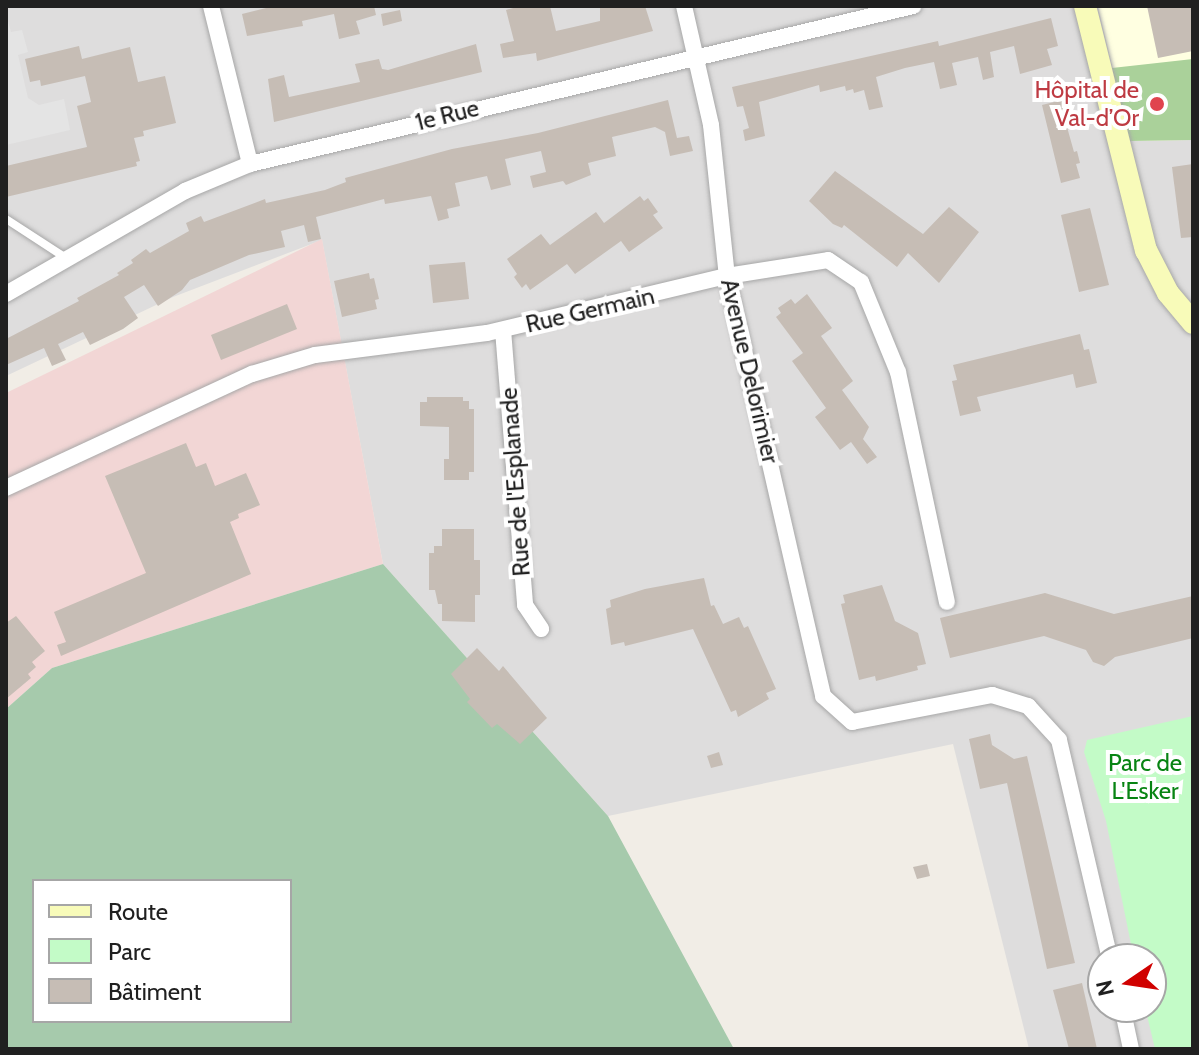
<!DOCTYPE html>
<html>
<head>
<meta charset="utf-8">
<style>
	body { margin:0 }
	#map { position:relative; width:1199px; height:1055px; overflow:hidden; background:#f1ede6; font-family:Cabin,sans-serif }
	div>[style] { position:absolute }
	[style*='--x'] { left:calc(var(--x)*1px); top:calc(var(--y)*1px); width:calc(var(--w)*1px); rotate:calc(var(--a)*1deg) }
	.residential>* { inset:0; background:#dedddd }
	.commercial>* { inset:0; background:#f2d6d5 }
	.education>* { inset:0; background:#ffffe1 }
	.forest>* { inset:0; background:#aad19a }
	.cemetery>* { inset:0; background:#a6caac }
	.park>* { inset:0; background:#c3fbc7 }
	.parking>* { inset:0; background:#e4e4e4 }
	.building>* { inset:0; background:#c6bdb5 }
	.roads { filter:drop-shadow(0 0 2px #a7a7a7) drop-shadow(0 0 2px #a7a7a7) }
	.lane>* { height:8px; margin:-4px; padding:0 4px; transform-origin:4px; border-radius:4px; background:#fff }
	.street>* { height:16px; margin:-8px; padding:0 8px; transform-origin:8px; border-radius:8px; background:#fff }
	.secondary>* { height:22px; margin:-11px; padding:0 11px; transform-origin:11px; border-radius:11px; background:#f8fbb9 }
	.dots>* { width:22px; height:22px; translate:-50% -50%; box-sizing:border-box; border:4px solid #fff; border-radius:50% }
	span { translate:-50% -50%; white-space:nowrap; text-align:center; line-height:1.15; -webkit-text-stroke:8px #fff; paint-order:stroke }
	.health-label { font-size:24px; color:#be3a42 }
	.right { translate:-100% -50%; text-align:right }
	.street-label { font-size:24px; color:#202020 }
	.park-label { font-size:24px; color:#088413 }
	.frame { position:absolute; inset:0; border:8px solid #202020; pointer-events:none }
	.legend { position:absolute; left:32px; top:879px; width:260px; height:144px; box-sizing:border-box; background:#fff; border:2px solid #a6a6a6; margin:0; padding:10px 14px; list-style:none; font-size:24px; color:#202020 }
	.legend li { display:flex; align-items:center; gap:16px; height:40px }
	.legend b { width:40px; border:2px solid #a6a6a6 }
	.north { position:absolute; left:1087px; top:943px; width:80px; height:80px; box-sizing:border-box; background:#fff; border:2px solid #a6a6a6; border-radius:50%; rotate:257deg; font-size:22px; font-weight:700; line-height:32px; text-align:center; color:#202020 }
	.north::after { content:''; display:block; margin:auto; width:28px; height:36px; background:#d00100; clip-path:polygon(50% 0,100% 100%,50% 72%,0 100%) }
</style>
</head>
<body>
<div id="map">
	<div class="residential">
		<div style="clip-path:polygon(evenodd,6px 6px,1098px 6px,1130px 140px,1193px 140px,1193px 1049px,1029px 1049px,953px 744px,608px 816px,383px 564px,322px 240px,173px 297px,6px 376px,6px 6px,1103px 959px,1151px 959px,1151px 1007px,1103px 1007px,1103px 959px)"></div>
	</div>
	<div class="commercial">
		<div style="clip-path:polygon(322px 239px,383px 564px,52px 668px,6px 709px,6px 393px)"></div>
	</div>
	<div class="education">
		<div style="clip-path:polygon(1098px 6px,1193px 6px,1193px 140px,1130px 141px)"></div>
	</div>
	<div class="forest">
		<div style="clip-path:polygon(1193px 59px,1193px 140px,1130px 141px,1112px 68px)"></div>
	</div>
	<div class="cemetery">
		<div style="clip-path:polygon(evenodd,383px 564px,608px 816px,734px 1049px,6px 1049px,6px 709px,52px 668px,383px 564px,34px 881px,290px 881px,290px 1021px,34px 1021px,34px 881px)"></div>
	</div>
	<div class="park">
		<div style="clip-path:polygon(1193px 716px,1193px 1049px,1155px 1049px,1145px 1007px,1151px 1007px,1151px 959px,1134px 959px,1106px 821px,1084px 752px,1087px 740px)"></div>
	</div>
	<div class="parking">
		<div style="clip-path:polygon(8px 21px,11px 32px,22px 30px,28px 52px,18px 55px,28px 98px,39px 105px,64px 99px,70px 130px,6px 145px)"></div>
	</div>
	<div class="building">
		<div style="clip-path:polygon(274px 6px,374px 6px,376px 15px,356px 21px,360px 34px,339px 39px,334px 14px,302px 21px,303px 26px,297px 27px,247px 36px,242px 14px)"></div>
		<div style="clip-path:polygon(520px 6px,550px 6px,556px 31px,600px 21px,600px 6px,645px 6px,653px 31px,537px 61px,536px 53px,503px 58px,500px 44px,514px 41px,506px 10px)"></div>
		<div style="clip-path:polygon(1147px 6px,1193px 6px,1193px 51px,1158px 58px)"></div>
		<div style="clip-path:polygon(400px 10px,402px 21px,383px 26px,381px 14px)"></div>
		<div style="clip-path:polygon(1051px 18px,1058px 46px,1047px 49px,1052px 65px,1020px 74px,1014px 46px,990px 52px,994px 77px,983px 80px,978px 57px,952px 63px,957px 85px,940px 89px,934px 62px,905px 68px,876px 77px,883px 107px,869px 110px,864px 90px,854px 93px,853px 89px,846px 91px,845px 86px,820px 92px,819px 85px,759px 102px,765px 136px,745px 141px,743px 130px,749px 128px,743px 106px,737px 107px,732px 87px,938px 41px,939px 46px)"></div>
		<div style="clip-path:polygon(476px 44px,482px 72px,274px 122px,268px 79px,284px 75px,289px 97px,360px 82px,355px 64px,379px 59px,382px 69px,388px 70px)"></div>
		<div style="clip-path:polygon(79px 46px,82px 59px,130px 47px,138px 82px,165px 76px,176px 123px,143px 131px,144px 136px,134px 138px,140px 161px,136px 162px,137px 166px,6px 197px,6px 166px,87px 147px,77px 106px,91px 102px,85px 76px,41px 86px,40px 80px,30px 82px,25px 59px)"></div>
		<div style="clip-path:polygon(668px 100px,677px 138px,689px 136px,693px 151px,670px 156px,665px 132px,655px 127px,612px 137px,616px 156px,588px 163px,591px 175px,566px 185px,563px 181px,533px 188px,530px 176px,546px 172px,541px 151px,505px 159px,511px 185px,491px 190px,487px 176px,455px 183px,460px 206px,447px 209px,449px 218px,438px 221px,431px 196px,385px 204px,384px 199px,316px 217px,321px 239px,308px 242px,304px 225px,281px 231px,285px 247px,249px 255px,190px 280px,182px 290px,158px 306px,144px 285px,124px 297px,138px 318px,123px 329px,90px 345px,83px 332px,58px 344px,66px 360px,52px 366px,44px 348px,6px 365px,6px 339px,79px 301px,77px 298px,119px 275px,117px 273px,133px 263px,131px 260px,146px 249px,150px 253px,189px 231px,186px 223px,201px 216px,204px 222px,265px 199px,266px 203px,325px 190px,346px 182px,345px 178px,452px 149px,538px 133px)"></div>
		<div style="clip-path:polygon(1062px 100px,1071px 126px,1067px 127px,1074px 152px,1077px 151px,1080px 163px,1076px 164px,1080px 178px,1061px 183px,1042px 105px)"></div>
		<div style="clip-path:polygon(1193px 164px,1193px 237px,1181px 238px,1172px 167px)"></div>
		<div style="clip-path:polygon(835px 171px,923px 234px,949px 207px,979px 232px,939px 283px,908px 253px,897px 267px,844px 225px,842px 228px,833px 224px,809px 201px)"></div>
		<div style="clip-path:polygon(640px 196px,644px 201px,648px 198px,658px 212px,653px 215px,663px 228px,629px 252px,621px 241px,575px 274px,567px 264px,530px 290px,526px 284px,522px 288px,514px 277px,517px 274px,507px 259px,541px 234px,550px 245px,596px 212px,604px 223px)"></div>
		<div style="clip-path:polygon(1090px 208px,1109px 285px,1079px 292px,1061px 215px)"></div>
		<div style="clip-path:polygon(465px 262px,469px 299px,433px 303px,429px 265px)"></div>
		<div style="clip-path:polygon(369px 273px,370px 279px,374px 278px,379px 299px,375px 300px,377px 309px,342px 317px,334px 281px)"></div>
		<div style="clip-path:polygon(807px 294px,832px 328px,821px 336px,853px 381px,842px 390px,869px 427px,863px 439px,877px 457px,867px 464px,851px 442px,840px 450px,815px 417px,826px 408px,792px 361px,803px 353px,776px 317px,781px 313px,778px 308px,791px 299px,795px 304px)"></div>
		<div style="clip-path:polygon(287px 304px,297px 329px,221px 360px,211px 335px)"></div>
		<div style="clip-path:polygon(1080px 334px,1084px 350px,1089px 349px,1097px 383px,1076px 388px,1073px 374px,977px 397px,981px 411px,960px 416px,952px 381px,957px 380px,953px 365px)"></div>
		<div style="clip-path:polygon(427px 397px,463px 397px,463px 401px,469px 401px,469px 409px,474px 409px,474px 472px,469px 472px,469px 480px,444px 480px,444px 459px,449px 459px,449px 427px,420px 426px,420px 402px,427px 402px)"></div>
		<div style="clip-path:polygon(186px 443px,196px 467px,206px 463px,215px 486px,246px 473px,260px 505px,238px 514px,239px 518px,230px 522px,251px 574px,61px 656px,57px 645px,66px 642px,54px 612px,146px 573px,105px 476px)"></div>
		<div style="clip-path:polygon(442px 529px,474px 529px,474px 560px,480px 560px,480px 595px,475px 595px,475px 622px,442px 621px,442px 604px,438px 604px,435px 590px,429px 590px,429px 553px,434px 553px,434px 546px,442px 546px)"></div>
		<div style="clip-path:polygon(704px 578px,711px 606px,714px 605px,723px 624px,739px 617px,744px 628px,748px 626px,776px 689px,766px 693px,769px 699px,738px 717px,736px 710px,731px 712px,693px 629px,625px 646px,624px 642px,611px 645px,606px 609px,611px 607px,610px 600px,645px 589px)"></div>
		<div style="clip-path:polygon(882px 585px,895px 621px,918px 633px,926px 664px,917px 666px,918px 670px,876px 681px,875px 676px,859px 680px,841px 604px,845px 603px,843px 595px)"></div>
		<div style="clip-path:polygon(1045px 593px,1114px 614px,1193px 596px,1193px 638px,1115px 657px,1104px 666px,1093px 662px,1086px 650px,1044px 636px,950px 658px,940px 618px)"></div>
		<div style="clip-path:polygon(16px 616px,45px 651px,32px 662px,36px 667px,28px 674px,31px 678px,6px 699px,6px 623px)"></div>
		<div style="clip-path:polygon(477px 648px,499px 671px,503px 666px,547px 718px,520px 744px,497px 724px,492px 728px,467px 702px,470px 699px,451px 674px)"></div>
		<div style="clip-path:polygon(990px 734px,992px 745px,1014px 759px,1027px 756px,1075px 963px,1047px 969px,1007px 783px,980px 789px,969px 739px)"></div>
		<div style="clip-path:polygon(719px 752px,723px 765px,711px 768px,707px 756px)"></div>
		<div style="clip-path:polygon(927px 864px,930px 876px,917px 879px,913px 867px)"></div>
		<div style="clip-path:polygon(1082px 983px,1093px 1031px,1097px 1049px,1069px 1049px,1053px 990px)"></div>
	</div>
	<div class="roads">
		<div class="lane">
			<div style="--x:6;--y:219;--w:75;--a:33.1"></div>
		</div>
		<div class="street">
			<div style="--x:211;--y:6;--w:163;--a:76.1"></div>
			<div style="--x:684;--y:6;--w:122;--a:77.2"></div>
			<div style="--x:711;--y:125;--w:152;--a:84"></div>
			<div style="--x:727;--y:276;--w:431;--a:77.1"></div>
			<div style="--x:823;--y:696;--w:39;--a:42"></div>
			<div style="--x:852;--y:722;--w:143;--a:-10.9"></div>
			<div style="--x:992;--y:695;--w:38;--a:17"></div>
			<div style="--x:1028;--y:706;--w:46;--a:47.6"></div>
			<div style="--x:1059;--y:740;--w:225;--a:76.9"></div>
			<div style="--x:6;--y:294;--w:207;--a:-29.9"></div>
			<div style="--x:185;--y:191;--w:70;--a:-22.6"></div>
			<div style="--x:250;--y:164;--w:682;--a:-13.4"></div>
			<div style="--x:503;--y:330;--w:276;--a:85.4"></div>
			<div style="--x:525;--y:605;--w:29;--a:56"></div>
			<div style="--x:6;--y:488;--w:271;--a:-24.9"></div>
			<div style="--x:252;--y:374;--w:66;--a:-16.8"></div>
			<div style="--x:315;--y:355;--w:173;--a:-7.3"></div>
			<div style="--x:487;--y:333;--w:247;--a:-13.4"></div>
			<div style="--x:727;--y:276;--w:102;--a:-9"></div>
			<div style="--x:828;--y:260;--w:40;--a:34"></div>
			<div style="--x:861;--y:282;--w:97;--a:67.7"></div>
			<div style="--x:898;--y:372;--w:235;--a:78"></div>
			<div style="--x:1122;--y:1007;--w:43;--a:77.9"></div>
		</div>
		<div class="secondary">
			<div style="--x:1085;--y:6;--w:252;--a:76"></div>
			<div style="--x:1146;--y:250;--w:48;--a:62.9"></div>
			<div style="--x:1168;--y:293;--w:39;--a:50"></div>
		</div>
	</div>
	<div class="dots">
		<div style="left:1157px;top:104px;background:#e0444e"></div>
	</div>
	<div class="health-label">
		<span class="right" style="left:1139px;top:104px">Hôpital de<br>Val-d’Or</span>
	</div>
	<div class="street-label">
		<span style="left:447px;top:115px;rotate:-14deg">1e Rue</span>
		<span style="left:590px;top:310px;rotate:-13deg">Rue Germain</span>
		<span style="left:750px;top:371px;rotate:77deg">Avenue Delorimier</span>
		<span style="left:515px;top:482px;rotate:-94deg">Rue de l'Esplanade</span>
	</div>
	<div class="park-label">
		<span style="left:1145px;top:777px">Parc de<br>L'Esker</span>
	</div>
	<div class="frame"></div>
	<ul class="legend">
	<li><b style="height:10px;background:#f8fbb9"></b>Route</li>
	<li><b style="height:22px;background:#c3fbc7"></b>Parc</li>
	<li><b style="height:22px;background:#c6bdb5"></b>Bâtiment</li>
	</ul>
	<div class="north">N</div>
</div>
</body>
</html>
